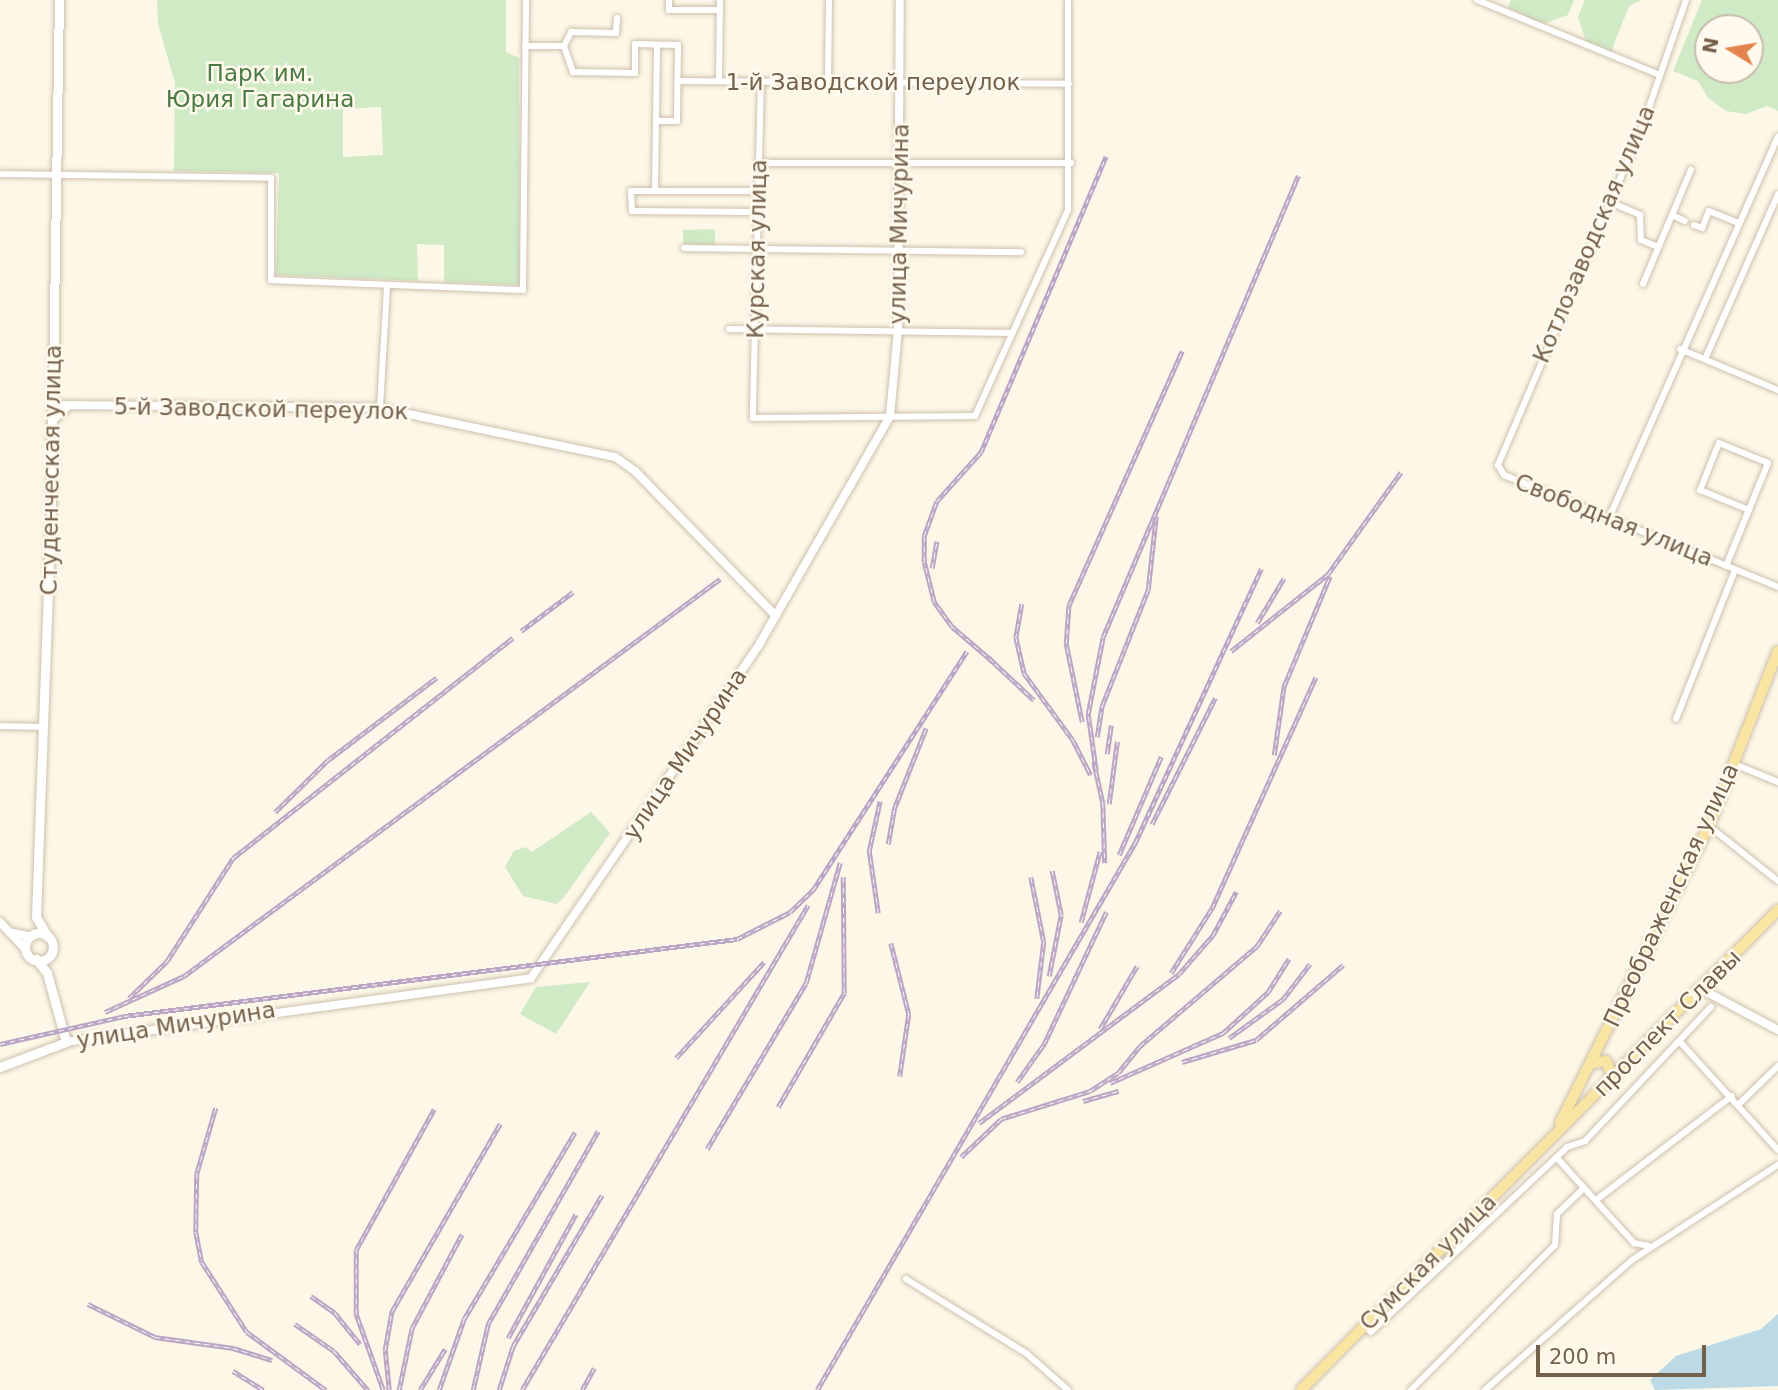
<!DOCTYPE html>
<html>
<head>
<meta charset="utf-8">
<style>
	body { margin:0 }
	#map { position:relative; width:1778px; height:1390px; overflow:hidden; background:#fcf7e7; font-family:"DejaVu Sans",sans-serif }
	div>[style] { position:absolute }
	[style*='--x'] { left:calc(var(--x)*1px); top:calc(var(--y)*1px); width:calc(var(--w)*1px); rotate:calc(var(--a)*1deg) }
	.green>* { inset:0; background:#cfeac5 }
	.water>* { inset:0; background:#bbdae5 }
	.roads { filter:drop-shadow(0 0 2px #cec0ad) drop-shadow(0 0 2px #cec0ad) }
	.minor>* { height:6px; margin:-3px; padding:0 3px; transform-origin:3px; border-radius:3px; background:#fff }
	.tertiary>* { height:8px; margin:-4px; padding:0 4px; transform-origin:4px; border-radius:4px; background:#fff }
	.secondary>* { height:9px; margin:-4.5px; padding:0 4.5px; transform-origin:4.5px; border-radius:4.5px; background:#fff }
	.secondary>.ring { margin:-4.5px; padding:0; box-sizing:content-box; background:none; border:9px solid #fff; border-radius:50% }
	.primary>* { height:10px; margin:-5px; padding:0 5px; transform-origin:5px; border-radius:5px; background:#f9e4a1 }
	.rail>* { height:4.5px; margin-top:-2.25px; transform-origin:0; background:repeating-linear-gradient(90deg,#fffaed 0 5px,#bba5c6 0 10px); box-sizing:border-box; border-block:2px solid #bba5c6 }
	span { translate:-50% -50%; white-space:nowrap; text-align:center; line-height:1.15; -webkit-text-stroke:5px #fffaed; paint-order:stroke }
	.park-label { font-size:23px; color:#4c7a43 }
	.street-label { font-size:23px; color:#75604c }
	.north { position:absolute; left:1694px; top:14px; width:70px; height:70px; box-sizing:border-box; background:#fffaed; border:2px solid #c8bcad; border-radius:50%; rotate:281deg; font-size:19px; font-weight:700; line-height:28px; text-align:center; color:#75604c }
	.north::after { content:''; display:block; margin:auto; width:24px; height:32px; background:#e3844f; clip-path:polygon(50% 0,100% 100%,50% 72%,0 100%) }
	.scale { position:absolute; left:1536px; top:1345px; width:170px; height:32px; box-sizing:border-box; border:4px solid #75604c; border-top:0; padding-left:9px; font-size:21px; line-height:24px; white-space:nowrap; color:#75604c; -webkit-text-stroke:5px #fffaed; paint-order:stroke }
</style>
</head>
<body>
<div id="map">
	<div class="green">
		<div style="clip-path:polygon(evenodd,157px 0,506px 0,506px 52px,519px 58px,520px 285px,444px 282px,444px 245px,417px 244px,418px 281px,276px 275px,279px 173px,174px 171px,175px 83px,158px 24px,157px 0,381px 107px,383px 155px,343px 157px,343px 109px,381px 107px)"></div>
		<div style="clip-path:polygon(1511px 0,1574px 0,1568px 15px,1543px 24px,1508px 8px)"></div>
		<div style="clip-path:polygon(1585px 0,1641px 0,1629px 6px,1611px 52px,1586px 42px,1578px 17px)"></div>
		<div style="clip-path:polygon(evenodd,1702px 0,1778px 0,1778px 111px,1767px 106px,1746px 114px,1726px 111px,1708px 98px,1698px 81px,1673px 71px,1702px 0,1750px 28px,1750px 70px,1708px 70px,1708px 28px,1750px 28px)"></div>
		<div style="clip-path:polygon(715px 229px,715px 245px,683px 244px,683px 230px)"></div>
		<div style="clip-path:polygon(591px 812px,610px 833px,564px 897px,557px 904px,523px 896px,505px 867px,514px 851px,526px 847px,532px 852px)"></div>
		<div style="clip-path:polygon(590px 982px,556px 1034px,520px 1014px,536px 987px)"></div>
	</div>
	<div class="water">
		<div style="clip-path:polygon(1778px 1314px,1778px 1386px,1655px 1390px,1650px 1380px,1676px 1356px,1761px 1329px)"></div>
	</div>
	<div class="roads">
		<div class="minor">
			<div style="--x:669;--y:0;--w:10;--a:90"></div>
			<div style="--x:669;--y:10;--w:51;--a:0"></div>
			<div style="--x:1477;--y:0;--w:195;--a:22.3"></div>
			<div style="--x:1686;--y:0;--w:132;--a:109"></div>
			<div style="--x:1643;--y:125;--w:370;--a:113.1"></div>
			<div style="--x:1498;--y:465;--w:12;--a:59"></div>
			<div style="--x:1504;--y:475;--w:296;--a:22.2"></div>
			<div style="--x:525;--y:46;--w:39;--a:0"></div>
			<div style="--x:564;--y:46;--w:28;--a:71"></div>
			<div style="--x:573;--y:72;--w:62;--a:0.9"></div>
			<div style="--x:635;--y:73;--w:29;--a:-90"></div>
			<div style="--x:635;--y:44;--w:43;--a:1.3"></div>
			<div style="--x:678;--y:45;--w:76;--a:90.8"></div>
			<div style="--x:677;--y:121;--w:21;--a:180"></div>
			<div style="--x:564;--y:46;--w:16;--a:-63"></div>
			<div style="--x:571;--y:32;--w:45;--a:1.3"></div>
			<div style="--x:616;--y:33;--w:15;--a:-86"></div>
			<div style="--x:761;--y:80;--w:338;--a:91.4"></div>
			<div style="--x:753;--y:418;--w:222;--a:-0.5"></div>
			<div style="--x:975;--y:416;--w:226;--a:-65.7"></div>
			<div style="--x:1068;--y:210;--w:210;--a:-90"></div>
			<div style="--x:828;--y:80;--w:80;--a:-89.3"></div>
			<div style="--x:677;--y:81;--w:392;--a:0.4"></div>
			<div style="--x:719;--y:81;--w:81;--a:-89.3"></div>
			<div style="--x:759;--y:163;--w:312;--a:0"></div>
			<div style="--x:0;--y:174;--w:271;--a:0.8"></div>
			<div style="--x:271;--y:178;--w:102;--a:90"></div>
			<div style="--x:271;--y:280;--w:252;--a:2.3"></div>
			<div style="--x:523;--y:290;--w:290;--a:-89.4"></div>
			<div style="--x:655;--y:190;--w:145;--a:-89.2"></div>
			<div style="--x:1610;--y:202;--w:33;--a:23"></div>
			<div style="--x:1640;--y:215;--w:25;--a:88"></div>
			<div style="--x:1641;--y:240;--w:18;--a:22"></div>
			<div style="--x:759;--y:212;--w:127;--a:-179.5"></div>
			<div style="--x:632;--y:211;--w:20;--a:-93"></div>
			<div style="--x:631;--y:191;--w:128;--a:0"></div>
			<div style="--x:1672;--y:215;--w:14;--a:25"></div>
			<div style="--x:1694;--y:225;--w:9;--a:21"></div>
			<div style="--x:1702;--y:228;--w:18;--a:-68"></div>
			<div style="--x:1709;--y:211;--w:31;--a:22"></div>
			<div style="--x:684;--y:248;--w:337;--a:0.7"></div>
			<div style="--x:1643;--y:284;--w:124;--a:-67.2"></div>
			<div style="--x:729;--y:329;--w:283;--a:0.8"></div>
			<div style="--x:1680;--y:349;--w:106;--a:22.7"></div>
			<div style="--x:1705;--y:359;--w:180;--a:-66.1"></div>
			<div style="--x:380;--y:408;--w:120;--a:-86.7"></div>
			<div style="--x:1609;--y:518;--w:417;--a:-66.1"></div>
			<div style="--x:1726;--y:566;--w:111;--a:-67.8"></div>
			<div style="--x:1768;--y:463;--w:53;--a:-157.8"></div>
			<div style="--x:1719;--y:443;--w:51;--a:112"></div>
			<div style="--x:1700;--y:490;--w:53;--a:22.2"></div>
			<div style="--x:1676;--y:719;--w:160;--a:-68.4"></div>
			<div style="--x:0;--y:726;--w:43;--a:1.3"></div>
			<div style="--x:1734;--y:764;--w:48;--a:22.2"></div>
			<div style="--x:1709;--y:826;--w:88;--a:38.6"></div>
			<div style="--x:1681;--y:1043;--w:144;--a:47.8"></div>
			<div style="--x:1739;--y:1104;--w:54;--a:-44.3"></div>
			<div style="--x:1557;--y:1158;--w:115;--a:47.8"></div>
			<div style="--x:1634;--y:1243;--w:15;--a:11"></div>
			<div style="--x:1596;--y:1200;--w:171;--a:-37.4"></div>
			<div style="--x:906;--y:1279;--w:141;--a:31.7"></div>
			<div style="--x:1026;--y:1353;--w:56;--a:41.4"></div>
			<div style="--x:1365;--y:1326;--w:8;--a:45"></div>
			<div style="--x:1371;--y:1332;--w:270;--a:-43.3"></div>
			<div style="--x:1567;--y:1147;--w:19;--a:-18"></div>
			<div style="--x:1585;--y:1141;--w:184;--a:-46.8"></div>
			<div style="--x:1411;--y:1390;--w:204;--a:-45.2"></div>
			<div style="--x:1555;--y:1245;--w:31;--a:-86"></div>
			<div style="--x:1557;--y:1214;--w:36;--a:-44"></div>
			<div style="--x:1485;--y:1390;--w:196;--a:-41.5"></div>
			<div style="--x:1632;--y:1260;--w:174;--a:-33.1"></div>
		</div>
		<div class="tertiary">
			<div style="--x:53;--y:405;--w:327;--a:0.5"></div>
			<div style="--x:380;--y:408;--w:240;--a:11.8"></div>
			<div style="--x:615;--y:457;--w:24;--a:35"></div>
			<div style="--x:635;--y:471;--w:202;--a:45.8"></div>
			<div style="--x:53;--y:420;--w:22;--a:-43"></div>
			<div style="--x:0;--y:922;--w:38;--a:47"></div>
			<div style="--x:13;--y:933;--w:16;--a:11"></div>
			<div style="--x:1701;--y:989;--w:87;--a:28"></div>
			<div style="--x:66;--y:1042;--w:469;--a:-7.8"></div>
			<div style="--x:531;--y:978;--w:406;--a:-55.6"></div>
			<div style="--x:760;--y:643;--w:262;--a:-60.2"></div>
			<div style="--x:890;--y:416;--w:86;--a:-84.7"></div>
			<div style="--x:898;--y:330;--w:330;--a:-89.7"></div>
		</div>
		<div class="secondary">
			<div class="ring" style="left:25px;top:933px;width:19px;height:19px"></div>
			<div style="--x:48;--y:937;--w:23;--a:-121"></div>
			<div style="--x:36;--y:917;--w:410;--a:-87.9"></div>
			<div style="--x:51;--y:507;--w:507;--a:-89.1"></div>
			<div style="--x:0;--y:1067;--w:71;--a:-20.7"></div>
			<div style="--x:66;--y:1042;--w:72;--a:-105.4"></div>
			<div style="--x:47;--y:973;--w:18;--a:-128"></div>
		</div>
		<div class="primary">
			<div style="--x:1593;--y:1063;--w:13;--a:-9"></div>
			<div style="--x:1606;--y:1061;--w:18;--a:68"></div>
			<div style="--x:1560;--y:1123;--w:332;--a:-63.4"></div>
			<div style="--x:1709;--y:826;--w:188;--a:-68.5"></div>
			<div style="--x:1301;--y:1390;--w:677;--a:-45.18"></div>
		</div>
	</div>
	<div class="rail">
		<div style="--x:932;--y:568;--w:27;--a:-80"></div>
		<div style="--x:1022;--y:604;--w:34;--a:100"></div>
		<div style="--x:1016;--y:637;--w:37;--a:77"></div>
		<div style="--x:1024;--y:673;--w:83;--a:53.8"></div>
		<div style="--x:1073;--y:740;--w:39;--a:63"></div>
		<div style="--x:1257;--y:623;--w:52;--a:-59"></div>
		<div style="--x:521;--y:631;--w:65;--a:-36.9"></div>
		<div style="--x:1231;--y:651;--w:124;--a:-38.4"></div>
		<div style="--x:1328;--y:574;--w:125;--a:-54.4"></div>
		<div style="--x:988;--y:657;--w:63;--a:43.1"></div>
		<div style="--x:993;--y:662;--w:54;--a:-139.5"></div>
		<div style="--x:952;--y:627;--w:31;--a:-126"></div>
		<div style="--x:934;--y:602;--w:41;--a:-104"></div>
		<div style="--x:924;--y:562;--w:26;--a:-90"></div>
		<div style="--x:924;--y:536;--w:37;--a:-70"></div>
		<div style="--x:937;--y:501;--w:66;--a:-48.1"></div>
		<div style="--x:981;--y:452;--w:321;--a:-67.1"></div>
		<div style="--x:1082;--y:722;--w:80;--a:-101.6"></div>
		<div style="--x:1066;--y:644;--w:39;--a:-86"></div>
		<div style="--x:1069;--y:605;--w:278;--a:-66"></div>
		<div style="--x:1097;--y:737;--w:31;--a:-81"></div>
		<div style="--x:1102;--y:706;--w:125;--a:-68.4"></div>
		<div style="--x:1148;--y:590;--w:74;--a:-83.8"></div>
		<div style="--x:1107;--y:754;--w:29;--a:-82"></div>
		<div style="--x:1274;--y:755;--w:70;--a:-81.8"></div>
		<div style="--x:1284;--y:686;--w:119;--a:-67.3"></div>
		<div style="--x:1094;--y:762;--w:42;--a:77.6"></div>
		<div style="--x:1103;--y:803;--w:60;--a:88.1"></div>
		<div style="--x:1096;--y:771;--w:58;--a:-98"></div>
		<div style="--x:1088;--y:714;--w:78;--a:-79"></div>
		<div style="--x:1103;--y:637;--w:501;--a:-67.07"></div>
		<div style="--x:1109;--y:804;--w:63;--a:-82.6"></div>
		<div style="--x:275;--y:812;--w:74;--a:-44.5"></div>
		<div style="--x:328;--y:760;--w:136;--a:-37.2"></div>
		<div style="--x:1152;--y:824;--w:141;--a:-63.4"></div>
		<div style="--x:888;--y:844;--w:36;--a:-80"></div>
		<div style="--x:894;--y:809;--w:87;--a:-68.4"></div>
		<div style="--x:1119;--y:855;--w:107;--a:-66.8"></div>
		<div style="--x:1031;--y:877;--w:66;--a:78.7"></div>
		<div style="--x:1044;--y:942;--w:57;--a:97"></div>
		<div style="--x:878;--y:913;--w:63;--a:-98.3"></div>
		<div style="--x:869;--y:851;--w:51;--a:-77.6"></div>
		<div style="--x:1081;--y:922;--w:73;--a:-75"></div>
		<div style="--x:891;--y:943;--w:73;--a:75.8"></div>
		<div style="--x:909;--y:1014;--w:63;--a:98.3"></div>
		<div style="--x:1171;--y:973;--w:77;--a:-57.8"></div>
		<div style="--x:1212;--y:908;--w:253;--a:-65.8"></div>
		<div style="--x:1049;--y:976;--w:62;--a:-78.9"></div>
		<div style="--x:1061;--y:915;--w:45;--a:-101.6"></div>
		<div style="--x:129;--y:998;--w:53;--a:-44.2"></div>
		<div style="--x:167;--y:961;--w:122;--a:-57.3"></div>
		<div style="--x:233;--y:858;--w:356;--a:-38.2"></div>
		<div style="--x:105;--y:1012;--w:87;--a:-24.5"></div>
		<div style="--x:184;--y:976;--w:667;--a:-36.53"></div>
		<div style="--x:1100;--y:1029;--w:73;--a:-59.6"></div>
		<div style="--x:1229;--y:1038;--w:67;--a:-35.8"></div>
		<div style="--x:1283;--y:999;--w:44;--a:-52.4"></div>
		<div style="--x:0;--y:1044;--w:127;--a:-12.7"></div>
		<div style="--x:124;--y:1016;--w:618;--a:-7.16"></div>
		<div style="--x:737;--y:939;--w:59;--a:-27"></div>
		<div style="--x:790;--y:912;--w:32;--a:-44"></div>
		<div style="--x:813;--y:890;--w:284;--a:-57.2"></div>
		<div style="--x:676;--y:1058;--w:130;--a:-47.5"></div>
		<div style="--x:1182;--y:1062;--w:77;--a:-16.6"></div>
		<div style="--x:1256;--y:1040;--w:115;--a:-40.8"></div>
		<div style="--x:1017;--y:1082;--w:47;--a:-54.6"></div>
		<div style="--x:1044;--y:1044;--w:146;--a:-64.8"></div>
		<div style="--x:1110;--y:1083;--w:124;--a:-23.9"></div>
		<div style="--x:1223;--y:1033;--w:61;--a:-42.3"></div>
		<div style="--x:1268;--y:992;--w:39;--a:-58"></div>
		<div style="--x:1083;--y:1101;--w:37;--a:-16"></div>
		<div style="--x:778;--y:1107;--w:132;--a:-59.9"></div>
		<div style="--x:844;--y:993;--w:116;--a:-90.5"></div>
		<div style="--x:216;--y:1108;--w:69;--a:106.1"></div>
		<div style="--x:197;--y:1174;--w:58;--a:91"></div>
		<div style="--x:196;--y:1232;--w:31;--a:79"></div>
		<div style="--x:202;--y:1262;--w:83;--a:57.3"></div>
		<div style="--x:247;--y:1332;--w:98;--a:36.3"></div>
		<div style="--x:979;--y:1123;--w:249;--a:-36.7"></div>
		<div style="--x:1179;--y:974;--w:52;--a:-48.9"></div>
		<div style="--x:1213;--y:935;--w:49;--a:-61.9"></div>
		<div style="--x:707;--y:1149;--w:193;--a:-59.2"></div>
		<div style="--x:806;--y:983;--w:125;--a:-74.2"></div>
		<div style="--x:961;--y:1157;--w:55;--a:-43.5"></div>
		<div style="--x:1001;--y:1119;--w:93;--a:-17.5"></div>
		<div style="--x:1090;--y:1091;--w:33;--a:-33"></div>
		<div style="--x:1118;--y:1073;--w:35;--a:-51"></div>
		<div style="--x:1140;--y:1046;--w:154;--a:-40.5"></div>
		<div style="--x:1257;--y:946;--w:42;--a:-56.7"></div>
		<div style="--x:311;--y:1296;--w:29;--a:35"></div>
		<div style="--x:335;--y:1313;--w:40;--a:51"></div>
		<div style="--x:88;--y:1304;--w:75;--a:26.2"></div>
		<div style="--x:155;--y:1337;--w:79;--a:8"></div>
		<div style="--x:233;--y:1348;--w:41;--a:17.1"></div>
		<div style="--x:295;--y:1324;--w:47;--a:34.7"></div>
		<div style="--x:334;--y:1351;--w:52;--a:48.9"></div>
		<div style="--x:508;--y:1338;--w:141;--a:-61.3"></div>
		<div style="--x:233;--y:1371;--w:36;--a:32"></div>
		<div style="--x:383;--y:1390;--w:81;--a:-109.6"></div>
		<div style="--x:356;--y:1314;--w:64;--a:-90"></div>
		<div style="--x:356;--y:1250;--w:161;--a:-61"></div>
		<div style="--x:389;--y:1390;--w:40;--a:-95.7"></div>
		<div style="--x:385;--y:1350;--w:40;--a:-80"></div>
		<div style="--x:392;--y:1311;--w:216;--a:-60"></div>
		<div style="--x:399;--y:1390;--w:63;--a:-78.2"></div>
		<div style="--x:412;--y:1328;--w:106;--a:-62"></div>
		<div style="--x:420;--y:1390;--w:48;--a:-58.6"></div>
		<div style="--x:439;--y:1390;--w:75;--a:-70.6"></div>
		<div style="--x:464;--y:1319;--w:217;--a:-59.3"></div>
		<div style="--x:473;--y:1390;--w:68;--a:-77.2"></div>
		<div style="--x:488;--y:1324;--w:222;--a:-60.3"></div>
		<div style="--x:499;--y:1390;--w:46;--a:-72.3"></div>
		<div style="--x:513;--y:1346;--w:175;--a:-59.5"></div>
		<div style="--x:522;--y:1390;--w:563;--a:-59.47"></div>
		<div style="--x:582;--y:1390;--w:25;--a:-61"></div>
		<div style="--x:817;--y:1390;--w:633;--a:-59.83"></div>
		<div style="--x:1135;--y:843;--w:302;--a:-65.3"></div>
	</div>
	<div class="park-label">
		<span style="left:260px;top:86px">Парк им.<br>Юрия Гагарина</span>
	</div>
	<div class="street-label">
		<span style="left:873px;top:82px">1-й Заводской переулок</span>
		<span style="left:899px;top:224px;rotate:-89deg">улица Мичурина</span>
		<span style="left:1594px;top:234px;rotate:-67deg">Котлозаводская улица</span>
		<span style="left:757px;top:249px;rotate:-89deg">Курская улица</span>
		<span style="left:261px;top:409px;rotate:1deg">5-й Заводской переулок</span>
		<span style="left:51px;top:470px;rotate:-89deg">Студенческая улица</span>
		<span style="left:1614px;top:520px;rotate:22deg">Свободная улица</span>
		<span style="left:685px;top:754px;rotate:-56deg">улица Мичурина</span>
		<span style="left:1671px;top:895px;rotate:-65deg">Преображенская улица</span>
		<span style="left:1667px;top:1023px;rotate:-45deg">проспект Славы</span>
		<span style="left:176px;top:1025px;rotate:-9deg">улица Мичурина</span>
		<span style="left:1428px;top:1262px;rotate:-45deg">Сумская улица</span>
	</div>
	<div class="north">N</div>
	<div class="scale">200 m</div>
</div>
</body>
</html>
